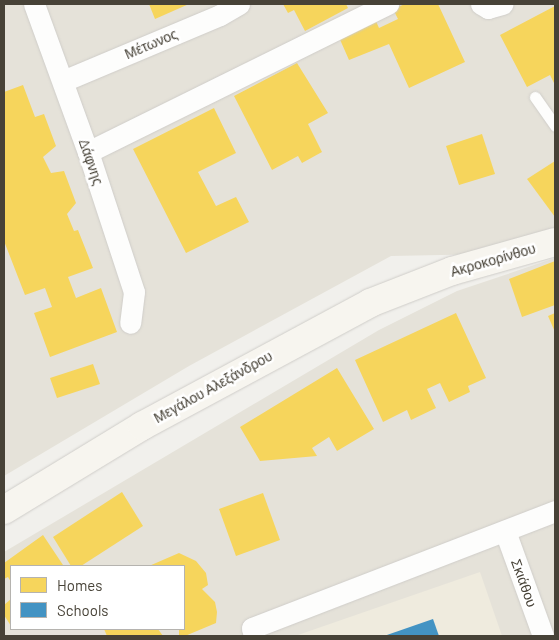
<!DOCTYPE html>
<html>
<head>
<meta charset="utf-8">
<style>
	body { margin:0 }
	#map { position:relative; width:559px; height:640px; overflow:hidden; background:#f1f0ec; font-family:Barlow,sans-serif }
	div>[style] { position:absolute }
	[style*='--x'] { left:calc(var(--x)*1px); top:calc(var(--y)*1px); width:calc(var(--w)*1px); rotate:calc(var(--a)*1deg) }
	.residential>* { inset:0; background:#e5e2d9 }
	.education>* { inset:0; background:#efebde }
	.homes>* { inset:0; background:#f6d55c }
	.schools>* { inset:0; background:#4393c3 }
	.roads { filter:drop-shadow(0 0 1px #cfcdc9) drop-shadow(0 0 1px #cfcdc9) }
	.service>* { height:11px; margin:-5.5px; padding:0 5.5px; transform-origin:5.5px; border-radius:5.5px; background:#fdfdfc }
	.minor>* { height:21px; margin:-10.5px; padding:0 10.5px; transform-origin:10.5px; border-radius:10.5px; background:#fdfdfc }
	.secondary>* { height:28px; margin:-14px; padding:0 14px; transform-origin:14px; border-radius:14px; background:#f7f5ef }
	span { translate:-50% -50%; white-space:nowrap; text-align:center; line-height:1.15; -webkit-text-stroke:5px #fff; paint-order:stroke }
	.street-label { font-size:14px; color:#474237 }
	.frame { position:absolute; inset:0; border:5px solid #474237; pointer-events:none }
	.legend { position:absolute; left:10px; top:565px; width:175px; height:65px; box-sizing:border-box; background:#fff; border:1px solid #b5b3af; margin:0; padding:6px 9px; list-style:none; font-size:15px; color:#474237 }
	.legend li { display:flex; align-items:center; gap:10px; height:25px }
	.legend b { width:25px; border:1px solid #b5b3af }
</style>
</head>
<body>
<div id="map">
	<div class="residential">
		<div style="clip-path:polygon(4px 4px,555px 4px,555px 233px,491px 254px,391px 256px,189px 366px,4px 476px)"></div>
		<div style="clip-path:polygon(evenodd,555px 258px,555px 636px,4px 636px,4px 552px,379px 330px,457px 291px,555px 258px,11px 566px,184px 566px,184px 629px,11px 629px,11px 566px)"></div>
	</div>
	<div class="education">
		<div style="clip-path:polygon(480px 572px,502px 636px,295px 636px)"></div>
	</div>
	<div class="homes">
		<div style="clip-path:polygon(149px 4px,189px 4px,155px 19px)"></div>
		<div style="clip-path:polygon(283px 4px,346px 4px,348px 8px,305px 31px,294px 10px,288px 13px)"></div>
		<div style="clip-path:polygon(405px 4px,438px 4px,465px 62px,409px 88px,389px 44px,349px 60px,338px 35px,375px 19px,379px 28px,398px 19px,393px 9px)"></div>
		<div style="clip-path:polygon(555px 6px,555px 85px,550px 75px,527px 87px,500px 35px)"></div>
		<div style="clip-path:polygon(297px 63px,328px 113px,308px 124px,322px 152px,302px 163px,298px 156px,272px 170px,234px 96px)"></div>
		<div style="clip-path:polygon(23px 85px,35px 117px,44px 114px,56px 146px,43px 157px,51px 173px,64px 171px,76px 203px,67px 214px,74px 231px,78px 230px,93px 268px,68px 277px,76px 298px,101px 288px,117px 332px,50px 357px,34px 313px,52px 307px,45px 288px,25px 295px,4px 241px,4px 92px)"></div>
		<div style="clip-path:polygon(214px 108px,236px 153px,198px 172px,216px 206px,236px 197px,249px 222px,186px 253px,133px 149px)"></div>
		<div style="clip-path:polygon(482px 134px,495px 174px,459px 185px,446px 146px)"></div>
		<div style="clip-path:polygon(555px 161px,555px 217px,527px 179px)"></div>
		<div style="clip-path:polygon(555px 261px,555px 305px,522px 317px,509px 279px)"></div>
		<div style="clip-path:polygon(456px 313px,486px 378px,468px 386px,470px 392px,449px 402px,440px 383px,427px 389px,436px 408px,411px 420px,407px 410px,383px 422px,355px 360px)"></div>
		<div style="clip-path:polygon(555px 313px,555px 332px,548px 316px)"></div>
		<div style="clip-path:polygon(93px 364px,100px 384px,57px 398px,50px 378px)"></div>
		<div style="clip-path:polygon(337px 368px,374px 429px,337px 451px,329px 437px,312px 448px,317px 456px,260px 461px,240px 427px)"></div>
		<div style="clip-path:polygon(122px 492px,143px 526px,81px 566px,71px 566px,53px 537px)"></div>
		<div style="clip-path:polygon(263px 493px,280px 540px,236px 556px,219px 509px)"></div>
		<div style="clip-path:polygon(43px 535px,63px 565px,11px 566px,11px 582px,8px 577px,4px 579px,4px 563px)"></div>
		<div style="clip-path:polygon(179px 553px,196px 561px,206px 573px,208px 585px,202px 589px,215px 602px,217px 612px,216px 623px,185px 636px,179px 636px,179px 629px,184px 629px,184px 566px,149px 566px)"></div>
		<div style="clip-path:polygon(11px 599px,11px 626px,4px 615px,4px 605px)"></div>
		<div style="clip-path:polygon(104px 629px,158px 629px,163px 636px,107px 636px)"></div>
	</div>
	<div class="schools">
		<div style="clip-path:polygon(433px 619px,439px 636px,384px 636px)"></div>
	</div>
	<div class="roads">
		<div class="service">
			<div style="--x:535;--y:97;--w:35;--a:55"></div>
		</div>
		<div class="minor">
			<div style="--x:34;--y:4;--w:158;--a:70"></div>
			<div style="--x:88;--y:152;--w:147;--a:71.8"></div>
			<div style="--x:134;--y:292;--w:31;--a:97"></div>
			<div style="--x:481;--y:4;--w:8;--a:30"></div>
			<div style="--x:488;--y:8;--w:15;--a:-16"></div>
			<div style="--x:63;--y:81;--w:170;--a:-22.8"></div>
			<div style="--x:220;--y:15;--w:22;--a:-30"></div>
			<div style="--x:88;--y:152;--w:335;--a:-26.3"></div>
			<div style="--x:505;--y:531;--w:112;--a:70.1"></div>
			<div style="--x:254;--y:636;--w:8;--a:-104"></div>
			<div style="--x:252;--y:628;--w:325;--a:-21.1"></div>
		</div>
		<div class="secondary">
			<div style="--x:4;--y:510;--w:162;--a:-31.3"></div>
			<div style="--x:142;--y:426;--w:259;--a:-28.3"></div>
			<div style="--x:370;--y:303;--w:88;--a:-21.3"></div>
			<div style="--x:452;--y:271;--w:107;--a:-15.7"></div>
		</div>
	</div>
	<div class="street-label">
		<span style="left:151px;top:44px;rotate:-23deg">Μέτωνος</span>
		<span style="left:91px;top:162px;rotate:71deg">Δάφνης</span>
		<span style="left:493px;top:260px;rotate:-16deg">Ακροκορίνθου</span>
		<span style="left:213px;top:387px;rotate:-29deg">Μεγάλου Αλεξάνδρου</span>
		<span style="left:524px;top:583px;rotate:70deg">Σκιάθου</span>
	</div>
	<div class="frame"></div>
	<ul class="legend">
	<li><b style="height:14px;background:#f6d55c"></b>Homes</li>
	<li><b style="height:14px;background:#4393c3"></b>Schools</li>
	</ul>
</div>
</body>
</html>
